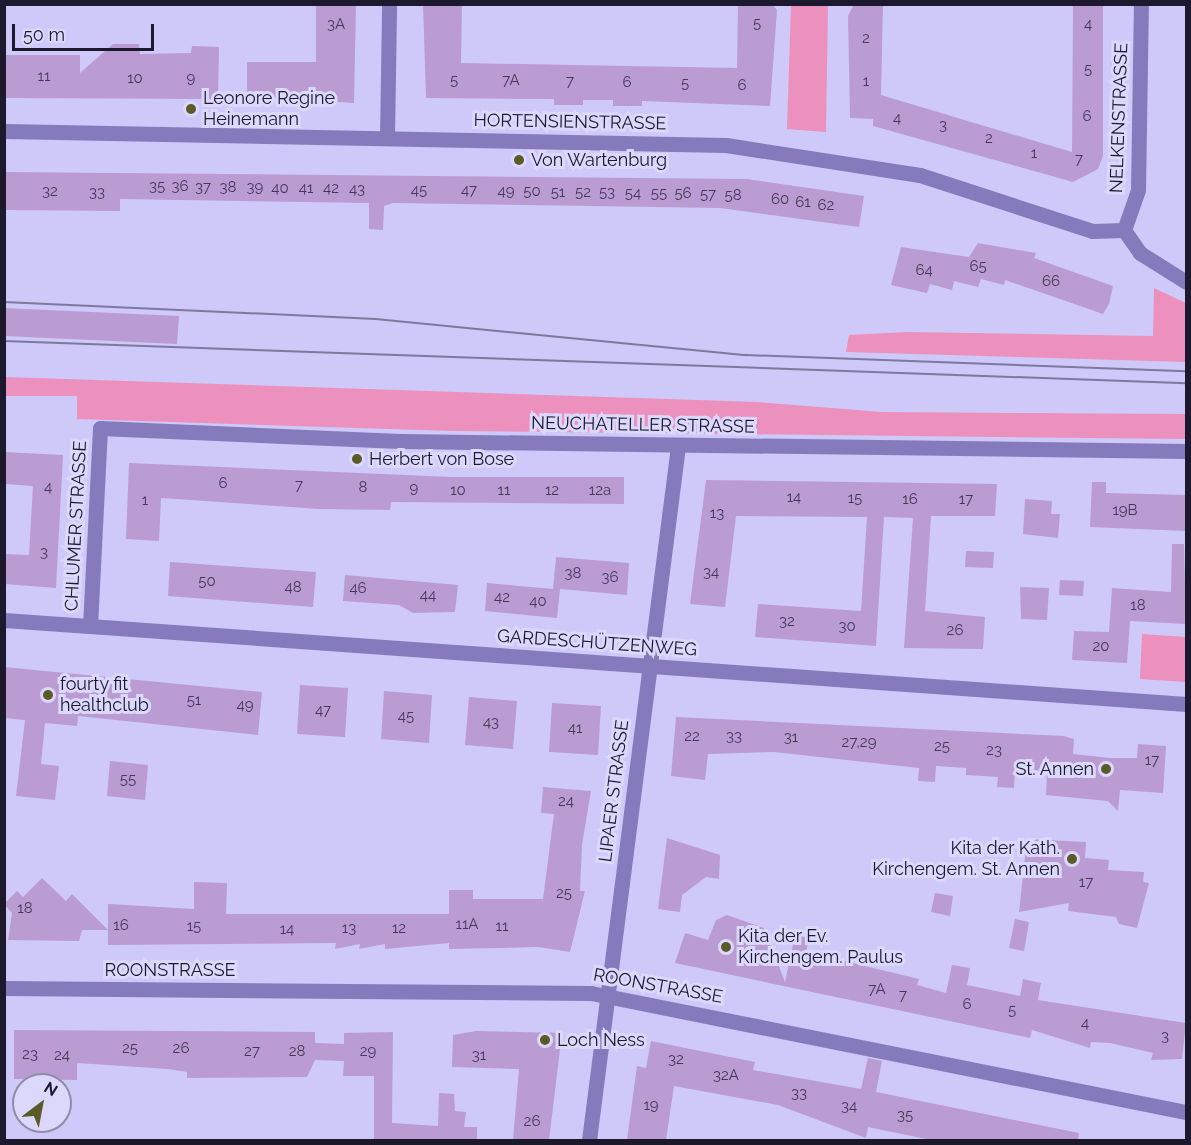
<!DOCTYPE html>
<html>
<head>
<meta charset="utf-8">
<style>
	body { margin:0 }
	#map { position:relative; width:1191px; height:1145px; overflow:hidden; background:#cec9f9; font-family:Raleway,sans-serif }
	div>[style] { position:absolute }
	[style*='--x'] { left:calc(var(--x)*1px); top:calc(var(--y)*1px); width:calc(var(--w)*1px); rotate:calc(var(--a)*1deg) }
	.green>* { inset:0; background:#ec91bd }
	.building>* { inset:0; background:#ba9cd2 }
	.minor>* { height:15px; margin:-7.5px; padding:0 7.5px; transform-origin:7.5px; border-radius:7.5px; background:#857bbc }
	.tram>* { height:1.5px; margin:-0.75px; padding:0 0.75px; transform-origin:0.75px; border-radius:0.75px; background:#7d799d }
	.dots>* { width:16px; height:16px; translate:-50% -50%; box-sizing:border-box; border:3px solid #dbd8fc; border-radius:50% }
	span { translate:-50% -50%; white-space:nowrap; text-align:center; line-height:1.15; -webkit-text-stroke:6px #dbd8fc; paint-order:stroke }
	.number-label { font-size:15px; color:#443a57 }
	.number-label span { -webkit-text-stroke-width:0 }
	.poi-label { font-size:18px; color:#1c192e }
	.left { translate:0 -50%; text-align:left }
	.right { translate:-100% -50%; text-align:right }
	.street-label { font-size:18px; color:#1c192e }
	.frame { position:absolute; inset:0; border:6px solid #1c192e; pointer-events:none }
	.north { position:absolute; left:12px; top:1073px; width:60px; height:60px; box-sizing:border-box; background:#dbd8fc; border:2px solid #8f8caa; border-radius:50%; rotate:32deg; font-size:16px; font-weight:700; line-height:24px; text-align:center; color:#1c192e }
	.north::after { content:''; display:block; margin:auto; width:21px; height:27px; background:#5a5b28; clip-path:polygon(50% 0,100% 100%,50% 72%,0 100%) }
	.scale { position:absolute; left:12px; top:24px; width:142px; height:27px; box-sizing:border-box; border:3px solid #1c192e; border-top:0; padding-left:8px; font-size:18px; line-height:21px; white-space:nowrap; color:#1c192e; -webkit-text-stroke:4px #dbd8fc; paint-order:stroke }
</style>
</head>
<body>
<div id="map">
	<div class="green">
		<div style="clip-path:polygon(791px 5px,828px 5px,826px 132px,787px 129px)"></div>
		<div style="clip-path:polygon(1154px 288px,1186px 303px,1186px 362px,846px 352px,849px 335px,908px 332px,1153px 336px)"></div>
		<div style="clip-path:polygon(5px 377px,757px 402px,882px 412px,1186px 414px,1186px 439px,453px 431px,77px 419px,77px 396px,5px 396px)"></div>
		<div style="clip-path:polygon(1142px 634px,1186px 637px,1186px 682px,1140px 679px)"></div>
	</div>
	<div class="building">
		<div style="clip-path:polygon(316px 4px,356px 4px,354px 103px,247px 96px,247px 62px,316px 62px)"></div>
		<div style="clip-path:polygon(423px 4px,462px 4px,461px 63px,737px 68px,738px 4px,772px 4px,777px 10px,770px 106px,642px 101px,642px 106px,613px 106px,613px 100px,583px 100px,583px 105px,554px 105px,554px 99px,426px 98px)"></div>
		<div style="clip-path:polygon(854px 4px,883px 4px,881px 95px,1072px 152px,1073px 4px,1103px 4px,1103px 156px,1098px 169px,1073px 182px,873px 126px,873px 119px,850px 118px,848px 16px)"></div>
		<div style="clip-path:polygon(113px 44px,139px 44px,140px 54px,191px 53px,192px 46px,219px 47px,218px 99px,4px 98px,4px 55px,80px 55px,80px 73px)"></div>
		<div style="clip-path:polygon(4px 172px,747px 179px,864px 196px,859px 227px,720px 208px,393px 203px,384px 206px,383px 230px,369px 229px,369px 203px,120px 199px,120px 211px,4px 210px)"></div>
		<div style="clip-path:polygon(978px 243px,1036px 253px,1034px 258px,1113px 286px,1109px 304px,1103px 314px,1005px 280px,1004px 285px,981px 279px,978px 287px,954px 281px,952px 290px,930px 284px,927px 293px,891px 285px,901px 247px,969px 257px)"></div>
		<div style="clip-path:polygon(4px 308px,179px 316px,177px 344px,4px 336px)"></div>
		<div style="clip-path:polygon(4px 452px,63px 455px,56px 588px,4px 584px,4px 554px,29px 555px,33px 486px,4px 484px)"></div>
		<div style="clip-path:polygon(129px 463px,452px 477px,624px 477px,624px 504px,391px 502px,390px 510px,319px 509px,161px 498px,159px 541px,126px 539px)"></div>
		<div style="clip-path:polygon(706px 480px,997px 484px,995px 516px,931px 516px,925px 611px,985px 617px,983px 649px,904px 648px,913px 518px,884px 517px,876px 646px,755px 637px,758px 604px,861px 611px,867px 517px,736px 516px,725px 607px,690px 604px)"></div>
		<div style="clip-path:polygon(1092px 482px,1106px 482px,1106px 493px,1186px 495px,1186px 531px,1090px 527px)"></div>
		<div style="clip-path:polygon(1025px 499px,1052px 501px,1051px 514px,1060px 514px,1058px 538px,1023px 534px)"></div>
		<div style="clip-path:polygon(1172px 544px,1184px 544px,1186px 624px,1130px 621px,1127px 663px,1072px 660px,1074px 631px,1109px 632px,1112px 588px,1171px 592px)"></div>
		<div style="clip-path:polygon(966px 551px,994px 552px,993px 568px,965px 567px)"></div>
		<div style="clip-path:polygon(556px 557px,629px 563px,627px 595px,560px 589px,557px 618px,485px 611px,487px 583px,553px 589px)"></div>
		<div style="clip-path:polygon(170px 562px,316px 572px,313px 607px,168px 596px)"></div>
		<div style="clip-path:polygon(345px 575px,458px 585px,455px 612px,413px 613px,399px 605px,343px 601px)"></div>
		<div style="clip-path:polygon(1060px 580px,1084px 581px,1083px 596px,1059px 595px)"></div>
		<div style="clip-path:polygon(1020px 587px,1049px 588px,1047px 620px,1021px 619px)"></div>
		<div style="clip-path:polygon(4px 667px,262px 692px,258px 735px,78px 716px,77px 726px,45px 723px,41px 764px,59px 766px,55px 800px,16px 796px,25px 720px,4px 718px)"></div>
		<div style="clip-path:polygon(300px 685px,348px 688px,345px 737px,297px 734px)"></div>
		<div style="clip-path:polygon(384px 691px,432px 695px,429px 743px,381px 739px)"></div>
		<div style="clip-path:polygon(469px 697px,517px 701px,513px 749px,465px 745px)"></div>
		<div style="clip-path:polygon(552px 703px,601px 706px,598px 755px,549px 752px)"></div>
		<div style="clip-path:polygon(676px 717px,1064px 736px,1074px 739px,1073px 754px,1110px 758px,1137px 758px,1138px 744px,1166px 746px,1163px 793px,1120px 790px,1118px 811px,1108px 801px,1046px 795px,1047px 772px,1015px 769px,1014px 788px,997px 787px,998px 777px,966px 775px,966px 768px,936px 766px,935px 782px,918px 781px,919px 768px,774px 752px,708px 754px,705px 780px,671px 776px)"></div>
		<div style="clip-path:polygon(110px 761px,148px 765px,145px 800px,107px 796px)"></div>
		<div style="clip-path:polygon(543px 787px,591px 791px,582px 845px,580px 891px,585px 891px,570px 952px,538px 947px,449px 949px,449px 943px,385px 949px,385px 944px,359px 949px,360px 944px,335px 949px,336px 943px,108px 945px,108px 904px,194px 909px,194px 882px,227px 883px,226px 914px,449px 914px,449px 890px,473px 890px,473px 899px,543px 899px,554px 814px,541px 813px)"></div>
		<div style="clip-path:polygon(667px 838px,720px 855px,719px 879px,706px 877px,682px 895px,680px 912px,658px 909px)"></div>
		<div style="clip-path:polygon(1027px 839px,1086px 842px,1085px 858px,1109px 860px,1108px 870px,1144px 872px,1143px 882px,1149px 883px,1137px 928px,1119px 924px,1116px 917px,1068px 911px,1069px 903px,1019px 912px)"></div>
		<div style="clip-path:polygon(42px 878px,66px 901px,72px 894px,108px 930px,82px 930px,79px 941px,8px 940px,12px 913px,4px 904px,17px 891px,23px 897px)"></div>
		<div style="clip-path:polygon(935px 893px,953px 896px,950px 916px,931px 912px)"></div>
		<div style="clip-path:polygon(727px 915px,764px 928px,785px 982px,795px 935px,809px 938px,806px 952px,919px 979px,917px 985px,946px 993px,952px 965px,970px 968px,967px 985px,1020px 996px,1023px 979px,1041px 983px,1038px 1000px,1186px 1023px,1182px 1059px,1151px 1060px,1153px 1053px,1110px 1043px,1091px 1042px,1090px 1048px,1032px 1030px,1030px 1038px,675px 963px,685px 933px,708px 940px,716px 920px)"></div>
		<div style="clip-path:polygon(1015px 919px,1029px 922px,1024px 951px,1009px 948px)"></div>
		<div style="clip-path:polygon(14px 1030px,315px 1032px,315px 1043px,344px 1044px,344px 1033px,393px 1032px,392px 1123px,438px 1126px,439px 1093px,454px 1094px,455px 1111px,466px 1112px,464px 1127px,477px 1127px,477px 1140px,374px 1140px,374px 1076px,343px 1076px,344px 1061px,315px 1060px,307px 1077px,187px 1078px,187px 1072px,168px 1069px,77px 1063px,77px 1080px,14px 1079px)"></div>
		<div style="clip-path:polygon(476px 1031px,562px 1033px,549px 1140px,513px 1140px,519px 1069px,452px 1067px,453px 1035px)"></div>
		<div style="clip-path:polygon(651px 1041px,755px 1062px,753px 1070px,861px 1089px,868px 1058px,882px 1061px,876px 1092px,1079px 1133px,1078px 1140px,931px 1140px,868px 1127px,866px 1138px,778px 1105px,674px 1086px,666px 1140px,627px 1140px,637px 1066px,646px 1068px)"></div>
	</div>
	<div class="minor">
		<div style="--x:4;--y:131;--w:722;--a:1.11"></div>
		<div style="--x:726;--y:145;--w:196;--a:8.8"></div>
		<div style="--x:920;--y:175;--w:181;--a:18"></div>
		<div style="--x:1092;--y:231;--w:32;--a:-2"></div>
		<div style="--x:387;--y:138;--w:134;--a:-89.1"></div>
		<div style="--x:1124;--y:230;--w:42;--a:-70.7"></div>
		<div style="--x:1138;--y:190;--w:186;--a:-89.1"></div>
		<div style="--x:1124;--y:230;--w:28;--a:55"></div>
		<div style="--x:1140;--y:253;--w:54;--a:32.2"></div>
		<div style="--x:4;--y:620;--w:1185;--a:4.06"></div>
		<div style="--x:90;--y:626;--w:198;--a:-87.1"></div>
		<div style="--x:100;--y:428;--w:300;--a:2.5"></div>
		<div style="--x:400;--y:441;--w:786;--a:0.73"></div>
		<div style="--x:4;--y:988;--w:587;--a:0.49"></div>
		<div style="--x:591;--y:993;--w:607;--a:11.31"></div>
		<div style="--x:589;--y:1140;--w:700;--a:-82.69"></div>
	</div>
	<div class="tram">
		<div style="--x:4;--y:302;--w:372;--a:2.6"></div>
		<div style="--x:376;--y:319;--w:372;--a:5.6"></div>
		<div style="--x:746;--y:355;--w:440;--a:2.1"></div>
		<div style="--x:4;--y:341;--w:1183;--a:2.04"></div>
	</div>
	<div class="dots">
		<div style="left:191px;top:109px;background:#5a5b28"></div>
		<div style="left:519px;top:160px;background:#5a5b28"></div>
		<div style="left:357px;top:459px;background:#5a5b28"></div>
		<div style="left:48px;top:695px;background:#5a5b28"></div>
		<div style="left:1106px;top:769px;background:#5a5b28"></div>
		<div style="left:1072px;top:859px;background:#5a5b28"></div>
		<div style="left:726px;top:947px;background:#5a5b28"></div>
		<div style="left:545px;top:1040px;background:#5a5b28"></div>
	</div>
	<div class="number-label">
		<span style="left:757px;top:24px">5</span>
		<span style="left:336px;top:25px">3A</span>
		<span style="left:1088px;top:25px">4</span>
		<span style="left:866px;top:39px">2</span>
		<span style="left:1088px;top:70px">5</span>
		<span style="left:44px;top:77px">11</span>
		<span style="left:135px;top:79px">10</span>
		<span style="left:191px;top:79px">9</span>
		<span style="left:454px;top:81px">5</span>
		<span style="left:511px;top:81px">7A</span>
		<span style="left:570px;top:82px">7</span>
		<span style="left:866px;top:82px">1</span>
		<span style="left:627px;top:83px">6</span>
		<span style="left:685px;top:84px">5</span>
		<span style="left:742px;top:86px">6</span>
		<span style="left:1087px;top:117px">6</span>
		<span style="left:897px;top:119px">4</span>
		<span style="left:943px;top:126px">3</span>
		<span style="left:989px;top:139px">2</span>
		<span style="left:1034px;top:154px">1</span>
		<span style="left:1079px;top:160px">7</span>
		<span style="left:157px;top:187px">35</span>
		<span style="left:180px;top:187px">36</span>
		<span style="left:203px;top:188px">37</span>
		<span style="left:228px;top:188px">38</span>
		<span style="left:255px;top:188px">39</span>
		<span style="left:280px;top:189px">40</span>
		<span style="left:306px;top:189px">41</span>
		<span style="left:331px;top:189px">42</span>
		<span style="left:357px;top:190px">43</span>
		<span style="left:419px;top:191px">45</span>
		<span style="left:469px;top:191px">47</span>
		<span style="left:50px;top:192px">32</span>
		<span style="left:506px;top:192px">49</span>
		<span style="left:532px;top:192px">50</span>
		<span style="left:97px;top:193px">33</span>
		<span style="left:558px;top:193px">51</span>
		<span style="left:583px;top:193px">52</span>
		<span style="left:607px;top:193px">53</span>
		<span style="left:633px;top:194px">54</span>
		<span style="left:659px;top:194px">55</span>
		<span style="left:683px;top:194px">56</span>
		<span style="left:708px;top:195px">57</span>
		<span style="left:733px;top:196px">58</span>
		<span style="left:780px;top:200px">60</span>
		<span style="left:803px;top:203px">61</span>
		<span style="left:826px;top:206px">62</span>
		<span style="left:978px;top:267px">65</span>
		<span style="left:924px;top:271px">64</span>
		<span style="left:1051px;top:282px">66</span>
		<span style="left:223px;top:484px">6</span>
		<span style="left:299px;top:486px">7</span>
		<span style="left:48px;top:488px">4</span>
		<span style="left:363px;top:488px">8</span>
		<span style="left:414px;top:489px">9</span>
		<span style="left:458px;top:491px">10</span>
		<span style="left:504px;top:491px">11</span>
		<span style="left:552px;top:491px">12</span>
		<span style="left:600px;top:491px">12a</span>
		<span style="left:794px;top:498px">14</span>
		<span style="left:855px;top:499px">15</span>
		<span style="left:910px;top:500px">16</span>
		<span style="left:966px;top:500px">17</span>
		<span style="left:145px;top:501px">1</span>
		<span style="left:1125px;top:511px">19B</span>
		<span style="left:717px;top:514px">13</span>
		<span style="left:44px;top:553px">3</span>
		<span style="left:711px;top:573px">34</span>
		<span style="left:573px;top:574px">38</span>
		<span style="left:610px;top:578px">36</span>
		<span style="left:207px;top:582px">50</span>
		<span style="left:293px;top:588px">48</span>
		<span style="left:358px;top:589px">46</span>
		<span style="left:428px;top:596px">44</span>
		<span style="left:502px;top:598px">42</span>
		<span style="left:538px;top:602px">40</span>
		<span style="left:1138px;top:606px">18</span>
		<span style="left:787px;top:622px">32</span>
		<span style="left:847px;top:627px">30</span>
		<span style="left:955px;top:631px">26</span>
		<span style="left:1101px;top:647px">20</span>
		<span style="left:194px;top:701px">51</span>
		<span style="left:245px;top:706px">49</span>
		<span style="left:323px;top:711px">47</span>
		<span style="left:406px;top:717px">45</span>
		<span style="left:491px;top:723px">43</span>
		<span style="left:575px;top:729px">41</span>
		<span style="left:692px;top:737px">22</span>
		<span style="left:734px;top:737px">33</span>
		<span style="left:791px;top:738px">31</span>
		<span style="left:859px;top:743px">27,29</span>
		<span style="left:942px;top:747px">25</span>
		<span style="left:994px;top:751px">23</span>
		<span style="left:1152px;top:761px">17</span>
		<span style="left:128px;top:780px">55</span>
		<span style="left:566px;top:802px">24</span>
		<span style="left:1086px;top:883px">17</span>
		<span style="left:564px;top:894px">25</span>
		<span style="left:25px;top:909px">18</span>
		<span style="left:467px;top:925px">11A</span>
		<span style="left:121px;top:926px">16</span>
		<span style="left:194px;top:927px">15</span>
		<span style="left:502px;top:927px">11</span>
		<span style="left:349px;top:929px">13</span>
		<span style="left:399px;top:929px">12</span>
		<span style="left:287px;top:930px">14</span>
		<span style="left:877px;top:990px">7A</span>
		<span style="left:903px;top:996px">7</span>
		<span style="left:967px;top:1005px">6</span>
		<span style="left:1012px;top:1011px">5</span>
		<span style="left:1085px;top:1024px">4</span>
		<span style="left:1165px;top:1037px">3</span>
		<span style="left:130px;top:1049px">25</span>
		<span style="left:181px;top:1049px">26</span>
		<span style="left:252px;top:1052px">27</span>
		<span style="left:297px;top:1052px">28</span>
		<span style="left:368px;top:1052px">29</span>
		<span style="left:30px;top:1055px">23</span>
		<span style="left:62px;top:1056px">24</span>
		<span style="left:479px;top:1056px">31</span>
		<span style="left:676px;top:1060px">32</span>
		<span style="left:726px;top:1076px">32A</span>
		<span style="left:799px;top:1094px">33</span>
		<span style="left:651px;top:1106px">19</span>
		<span style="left:849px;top:1107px">34</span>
		<span style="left:905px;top:1116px">35</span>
		<span style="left:532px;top:1122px">26</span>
	</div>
	<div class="poi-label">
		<span class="left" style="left:203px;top:109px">Leonore Regine<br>Heinemann</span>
		<span class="left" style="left:531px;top:160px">Von Wartenburg</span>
		<span class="left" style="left:369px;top:459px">Herbert von Bose</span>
		<span class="left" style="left:60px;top:695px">fourty fit<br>healthclub</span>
		<span class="right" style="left:1094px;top:769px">St. Annen</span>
		<span class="right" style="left:1060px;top:859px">Kita der Kath.<br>Kirchengem. St. Annen</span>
		<span class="left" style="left:738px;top:947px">Kita der Ev.<br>Kirchengem. Paulus</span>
		<span class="left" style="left:557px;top:1040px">Loch Ness</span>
	</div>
	<div class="street-label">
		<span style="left:1119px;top:118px;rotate:-88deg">NELKENSTRASSE</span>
		<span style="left:570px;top:122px;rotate:1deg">HORTENSIENSTRASSE</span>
		<span style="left:643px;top:425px;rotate:1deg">NEUCHATELLER STRASSE</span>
		<span style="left:76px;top:526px;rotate:-87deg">CHLUMER STRASSE</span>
		<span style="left:597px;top:643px;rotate:4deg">GARDESCHÜTZENWEG</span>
		<span style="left:614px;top:791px;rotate:-83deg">LIPAER STRASSE</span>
		<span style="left:170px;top:970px">ROONSTRASSE</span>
		<span style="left:658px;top:986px;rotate:10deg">ROONSTRASSE</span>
	</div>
	<div class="frame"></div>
	<div class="north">N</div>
	<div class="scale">50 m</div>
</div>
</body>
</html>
